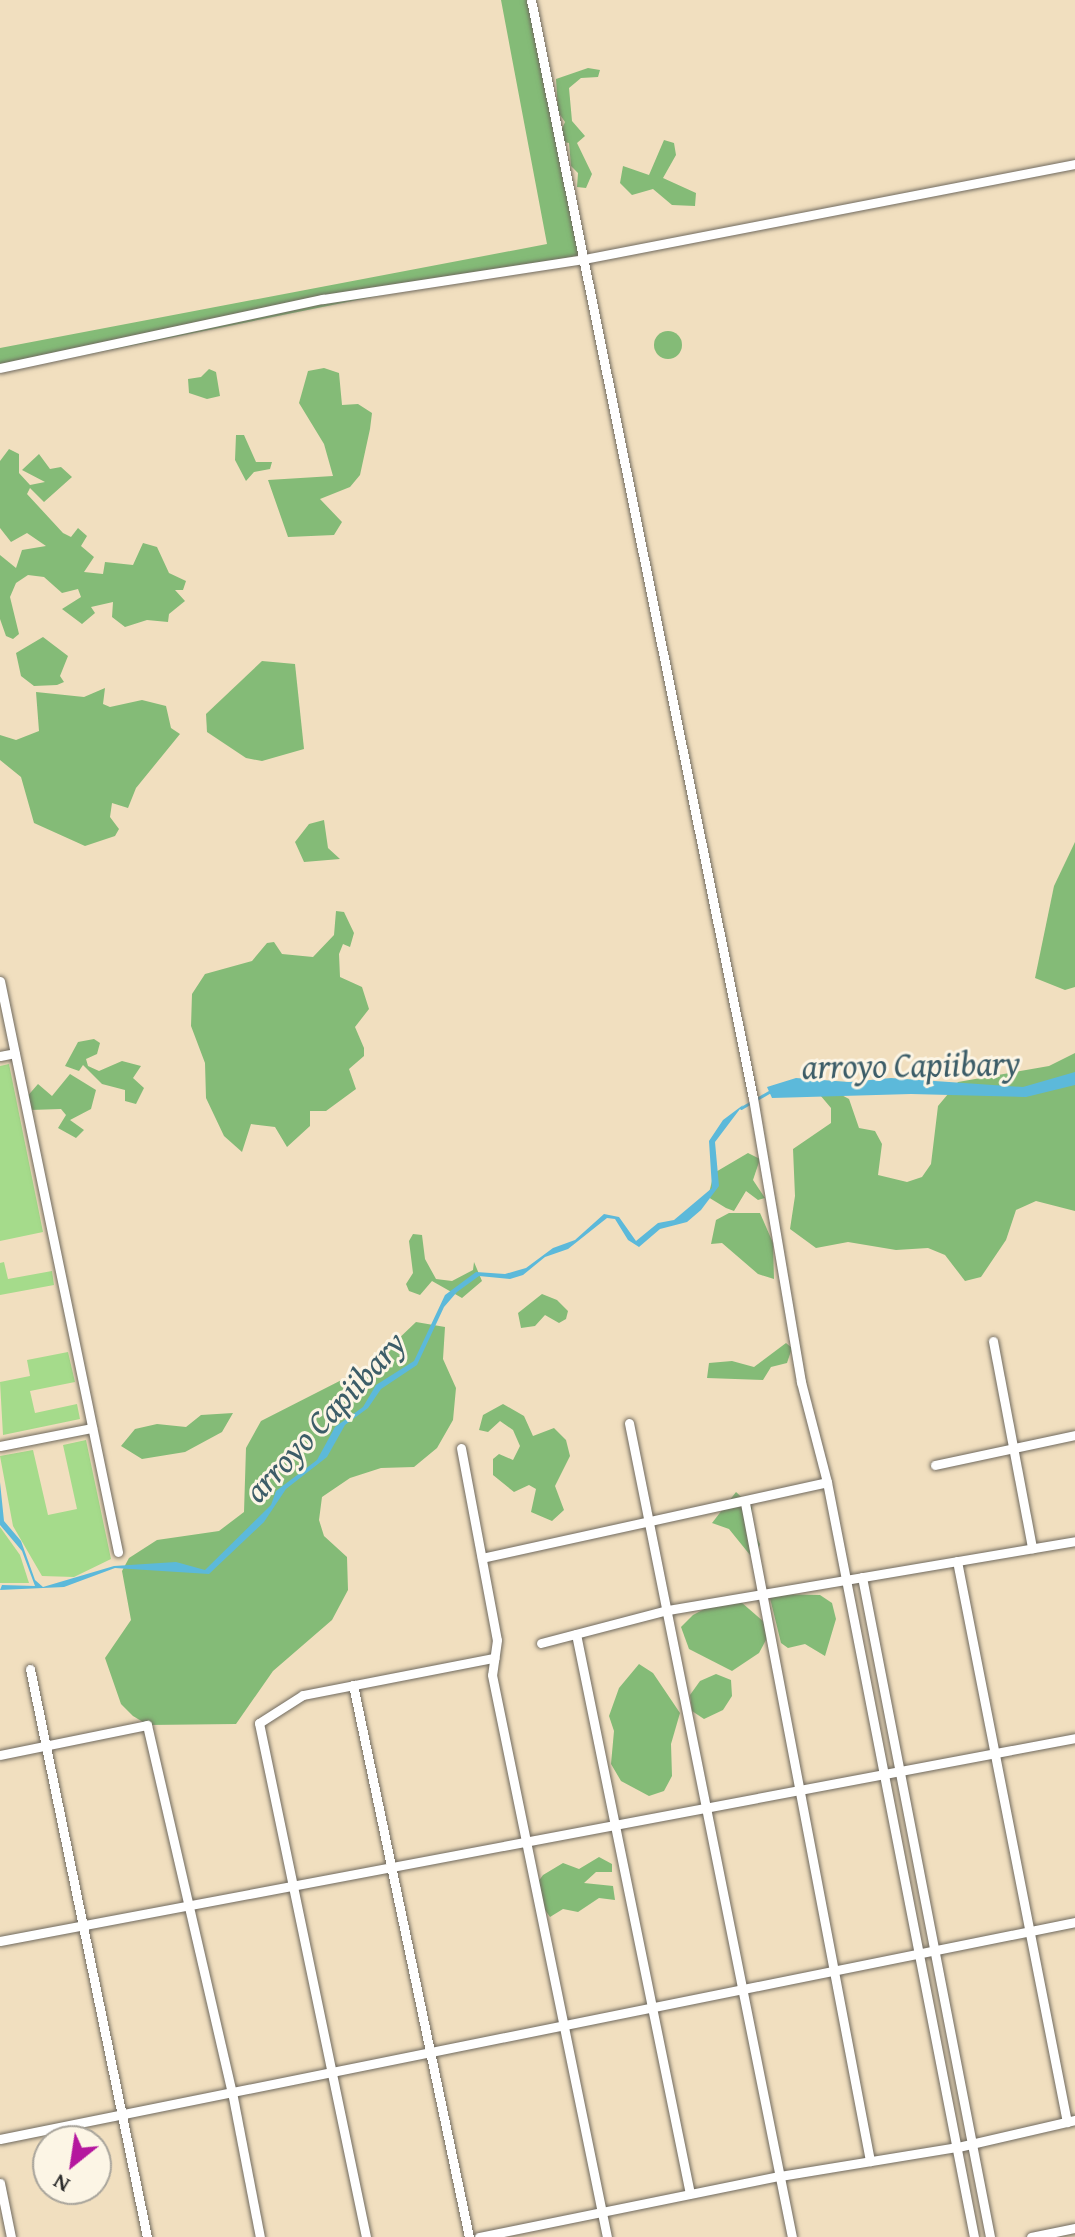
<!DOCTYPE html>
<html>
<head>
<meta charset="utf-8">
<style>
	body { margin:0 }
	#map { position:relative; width:1075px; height:2237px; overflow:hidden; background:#f1dfbf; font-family:"Gentium Book Plus",serif }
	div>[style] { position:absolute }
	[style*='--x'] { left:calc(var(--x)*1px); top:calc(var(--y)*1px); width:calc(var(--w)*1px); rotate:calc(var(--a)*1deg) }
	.green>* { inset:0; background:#a5db8b }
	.forest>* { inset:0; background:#84bb77 }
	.round { border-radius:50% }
	.water>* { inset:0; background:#5cb9da }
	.stream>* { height:3px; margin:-1.5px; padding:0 1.5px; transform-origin:1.5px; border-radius:1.5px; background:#5cb9da }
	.roads { filter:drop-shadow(0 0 2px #706a5f) drop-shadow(0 0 2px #706a5f) }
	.minor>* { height:9px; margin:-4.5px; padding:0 4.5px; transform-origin:4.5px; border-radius:4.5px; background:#fff }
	span { translate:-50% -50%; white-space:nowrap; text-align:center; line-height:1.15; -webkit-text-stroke:6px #fcf5e5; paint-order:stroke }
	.water-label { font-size:34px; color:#3c5d68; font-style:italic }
	.north { position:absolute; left:32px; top:2125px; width:80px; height:80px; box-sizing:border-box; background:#fcf5e5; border:2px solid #a8a49b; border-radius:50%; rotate:210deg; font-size:22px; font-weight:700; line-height:32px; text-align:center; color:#2b2b2b }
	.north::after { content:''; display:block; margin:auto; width:28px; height:36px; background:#b5179e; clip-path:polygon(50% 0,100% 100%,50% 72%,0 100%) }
</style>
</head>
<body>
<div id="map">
	<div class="green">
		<div style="clip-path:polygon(9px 1064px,43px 1232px,0 1241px,0 1066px)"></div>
		<div style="clip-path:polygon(4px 1262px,8px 1279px,52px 1271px,54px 1285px,0 1295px,0 1263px)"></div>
		<div style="clip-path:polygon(68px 1352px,75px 1382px,30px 1391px,35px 1413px,77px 1404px,80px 1419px,3px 1435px,0 1382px,30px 1376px,27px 1360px)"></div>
		<div style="clip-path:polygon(86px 1440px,111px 1559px,74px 1577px,42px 1576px,13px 1526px,0 1456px,33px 1450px,48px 1515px,77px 1509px,63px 1445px)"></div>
		<div style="clip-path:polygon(0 1527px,20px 1555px,29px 1583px,0 1583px)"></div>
	</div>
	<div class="forest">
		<div style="clip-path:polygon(501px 0,531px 0,561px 131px,565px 122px,558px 112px,556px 79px,588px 68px,600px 70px,598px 77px,581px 78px,569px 88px,572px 121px,585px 136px,577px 143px,592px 174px,586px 188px,577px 187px,578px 173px,571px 166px,569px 143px,563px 142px,586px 254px,0 372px,0 348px,547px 244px)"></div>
		<div style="clip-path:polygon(664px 140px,674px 143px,676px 155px,663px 178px,696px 193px,695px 206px,672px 205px,653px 189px,632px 195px,620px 183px,623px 166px,649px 175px)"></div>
		<div class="round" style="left:654px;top:331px;width:28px;height:28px"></div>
		<div style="clip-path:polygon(324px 368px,339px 373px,342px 405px,358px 404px,372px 413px,370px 429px,360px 475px,350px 487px,320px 499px,342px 522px,334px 535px,288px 537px,268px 480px,333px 476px,324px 444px,299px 403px,308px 371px)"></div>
		<div style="clip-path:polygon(209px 369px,216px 372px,220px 396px,207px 399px,189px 393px,188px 379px,201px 377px)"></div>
		<div style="clip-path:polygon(236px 435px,244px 435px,256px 462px,272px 462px,270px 469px,254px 472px,246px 481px,235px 460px)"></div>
		<div style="clip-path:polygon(9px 449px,19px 454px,19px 473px,30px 485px,45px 482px,22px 470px,39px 454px,50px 469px,61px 467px,72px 477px,44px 502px,30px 488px,27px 494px,63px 533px,71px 537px,78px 528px,87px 536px,81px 546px,94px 557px,84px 572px,103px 574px,105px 562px,133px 565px,143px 543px,157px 547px,169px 573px,186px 581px,183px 590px,175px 590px,185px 601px,169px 614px,168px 622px,147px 620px,125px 627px,112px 617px,113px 602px,91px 607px,95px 613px,82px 624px,62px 609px,81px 597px,78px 589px,62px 593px,44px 577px,28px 575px,16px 583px,10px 597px,19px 634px,13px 639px,6px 636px,0 619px,0 555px,16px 568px,22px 550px,46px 546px,27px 533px,11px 542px,0 528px,0 461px)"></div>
		<div style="clip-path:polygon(43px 637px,68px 656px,60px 676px,64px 682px,57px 685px,34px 686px,21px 676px,16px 653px)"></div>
		<div style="clip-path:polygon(262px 661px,295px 664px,304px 749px,262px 761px,246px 758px,207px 732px,206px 714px)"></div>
		<div style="clip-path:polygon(105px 688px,103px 704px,110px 707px,142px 700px,166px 706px,171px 728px,180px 734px,136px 788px,128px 808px,112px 803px,110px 817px,119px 829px,115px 836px,85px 846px,34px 823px,21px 777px,0 760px,0 735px,16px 740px,39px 731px,36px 692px,84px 697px)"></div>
		<div style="clip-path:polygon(324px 820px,328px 848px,340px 859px,304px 862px,295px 842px,309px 824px)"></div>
		<div style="clip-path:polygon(1075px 842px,1075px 987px,1065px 990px,1035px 978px,1054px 886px)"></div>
		<div style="clip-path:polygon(336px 911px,344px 912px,354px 933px,350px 947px,343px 944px,339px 954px,340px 977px,362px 987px,369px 1009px,355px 1027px,364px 1048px,364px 1056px,349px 1069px,356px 1089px,326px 1111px,310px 1111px,310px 1126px,287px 1147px,275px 1127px,251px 1124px,242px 1152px,224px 1136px,206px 1098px,205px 1063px,191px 1026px,192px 994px,205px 974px,252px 961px,267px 943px,274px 942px,282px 954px,313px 957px,334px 935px)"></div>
		<div style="clip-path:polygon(94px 1039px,100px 1043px,97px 1054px,86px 1059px,88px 1066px,99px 1071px,122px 1061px,141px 1066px,133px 1078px,144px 1088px,136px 1104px,125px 1101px,125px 1090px,102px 1084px,83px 1065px,79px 1071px,65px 1066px,78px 1042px)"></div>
		<div style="clip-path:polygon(1075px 1053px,1075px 1211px,1036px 1201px,1016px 1210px,1006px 1240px,981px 1277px,965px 1281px,945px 1255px,928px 1248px,896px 1250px,848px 1242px,816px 1248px,790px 1229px,795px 1196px,793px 1149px,831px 1123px,831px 1108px,820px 1095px,836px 1092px,849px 1099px,859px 1128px,875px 1131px,882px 1144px,878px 1175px,907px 1182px,922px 1177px,931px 1164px,938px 1106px,958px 1082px,1049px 1066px)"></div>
		<div style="clip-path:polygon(70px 1074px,96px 1090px,91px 1109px,70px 1120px,84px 1130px,76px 1138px,58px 1128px,66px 1115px,61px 1109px,30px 1110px,25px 1099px,38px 1084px,52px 1096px)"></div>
		<div style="clip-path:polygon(748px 1153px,760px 1159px,753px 1180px,765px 1198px,758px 1200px,746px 1191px,734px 1211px,726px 1208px,708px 1197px,714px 1173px)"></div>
		<div style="clip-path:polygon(729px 1213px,760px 1213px,773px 1243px,774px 1279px,758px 1274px,722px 1243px,711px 1244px,716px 1220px)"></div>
		<div style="clip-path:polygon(413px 1234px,422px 1235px,425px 1259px,436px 1279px,452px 1281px,473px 1270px,474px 1262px,482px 1281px,462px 1298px,432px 1281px,420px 1295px,409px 1291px,406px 1284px,413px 1273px,409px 1241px)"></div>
		<div style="clip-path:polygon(542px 1294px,557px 1300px,568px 1311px,566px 1319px,559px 1323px,545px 1315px,535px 1326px,521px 1328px,518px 1313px)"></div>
		<div style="clip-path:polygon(416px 1322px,445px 1327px,443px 1359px,456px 1388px,453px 1420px,437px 1448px,414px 1467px,381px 1468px,350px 1478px,322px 1497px,319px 1520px,324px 1536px,347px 1557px,348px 1590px,332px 1620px,273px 1671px,236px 1724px,148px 1725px,133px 1716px,121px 1704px,105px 1658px,131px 1620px,122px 1571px,129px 1558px,157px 1540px,219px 1531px,244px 1512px,246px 1448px,261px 1421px,371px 1365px)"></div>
		<div style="clip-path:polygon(786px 1343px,792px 1348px,787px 1363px,771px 1367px,763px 1380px,707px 1378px,709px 1363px,732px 1361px,754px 1367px)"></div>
		<div style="clip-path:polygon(503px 1404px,524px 1416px,533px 1436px,554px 1428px,566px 1440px,570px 1456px,555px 1486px,564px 1510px,552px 1521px,531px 1512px,536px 1489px,529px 1485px,514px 1492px,493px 1475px,493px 1459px,499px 1454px,513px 1460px,520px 1446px,513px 1430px,500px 1421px,488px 1432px,479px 1430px,483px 1415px)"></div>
		<div style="clip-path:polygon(233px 1413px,222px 1432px,185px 1452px,142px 1459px,121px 1446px,135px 1429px,157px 1424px,186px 1427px,201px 1415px)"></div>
		<div style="clip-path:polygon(736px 1492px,752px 1507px,752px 1530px,760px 1544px,758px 1552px,750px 1555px,729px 1529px,712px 1523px)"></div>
		<div style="clip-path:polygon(769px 1594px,820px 1595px,832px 1603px,836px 1619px,825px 1656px,805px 1644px,788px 1648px,781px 1643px)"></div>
		<div style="clip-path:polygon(741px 1602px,764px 1622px,767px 1638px,759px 1653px,732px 1671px,689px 1649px,681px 1627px,693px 1615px,708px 1607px)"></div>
		<div style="clip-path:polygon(639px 1664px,653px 1673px,680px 1713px,671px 1744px,672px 1776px,664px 1791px,649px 1796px,621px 1781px,611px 1764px,614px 1731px,609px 1716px,619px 1688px)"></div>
		<div style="clip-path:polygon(716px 1674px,731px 1680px,732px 1696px,723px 1710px,704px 1719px,692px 1711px,690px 1695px,700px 1681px)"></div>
		<div style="clip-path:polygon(599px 1857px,612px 1864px,612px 1872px,596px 1872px,584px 1883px,613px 1886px,615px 1900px,599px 1898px,578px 1912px,563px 1909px,550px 1917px,541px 1904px,538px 1882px,543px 1875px,563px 1863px,579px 1869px)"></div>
	</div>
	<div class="water">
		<div style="clip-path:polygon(1075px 1072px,1075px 1085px,1026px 1097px,911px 1094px,772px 1098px,767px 1087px,796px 1078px,849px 1082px,891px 1078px,1023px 1087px)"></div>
		<div style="clip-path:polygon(743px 1105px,715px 1142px,719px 1186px,701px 1210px,687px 1222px,660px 1229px,639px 1247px,628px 1240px,615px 1219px,607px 1218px,568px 1249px,545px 1257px,523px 1275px,510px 1279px,479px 1276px,457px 1292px,444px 1307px,417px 1365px,381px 1389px,368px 1408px,345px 1425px,327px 1457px,286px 1489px,264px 1522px,209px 1574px,115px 1568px,64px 1587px,0 1590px,2px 1585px,35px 1586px,22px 1551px,0 1525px,0 1482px,4px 1521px,21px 1541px,35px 1580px,43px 1587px,114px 1566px,176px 1562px,205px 1570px,271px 1505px,276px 1491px,317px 1460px,335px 1427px,363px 1407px,376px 1385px,414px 1361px,445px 1295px,476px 1272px,505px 1274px,526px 1268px,553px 1248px,575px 1240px,604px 1214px,619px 1217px,636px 1241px,658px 1223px,674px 1220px,712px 1188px,709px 1141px,723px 1120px)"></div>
	</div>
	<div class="stream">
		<div style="--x:741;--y:1108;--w:36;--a:-30"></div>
	</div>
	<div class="roads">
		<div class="minor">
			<div style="--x:531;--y:0;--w:1120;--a:78.57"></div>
			<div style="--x:753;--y:1098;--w:288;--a:80.4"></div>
			<div style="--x:801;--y:1382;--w:103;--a:75.4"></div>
			<div style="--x:827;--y:1482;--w:769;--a:78.98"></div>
			<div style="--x:0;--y:368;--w:330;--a:-12.1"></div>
			<div style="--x:323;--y:299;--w:264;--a:-8.7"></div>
			<div style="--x:584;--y:259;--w:500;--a:-10.95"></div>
			<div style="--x:0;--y:981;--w:583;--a:78.32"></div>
			<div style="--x:0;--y:1056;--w:15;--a:-11"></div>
			<div style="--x:993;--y:1341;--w:211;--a:79.3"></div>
			<div style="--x:629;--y:1423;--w:830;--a:78.68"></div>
			<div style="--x:0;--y:1446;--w:94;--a:-11.1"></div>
			<div style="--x:461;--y:1448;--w:195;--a:79.4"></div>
			<div style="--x:497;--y:1640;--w:35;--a:98"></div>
			<div style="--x:492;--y:1675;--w:574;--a:78.44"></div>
			<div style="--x:935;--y:1465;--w:143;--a:-12.1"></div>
			<div style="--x:745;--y:1503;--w:670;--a:79.24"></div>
			<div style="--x:482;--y:1558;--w:353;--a:-12.4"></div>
			<div style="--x:957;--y:1561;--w:572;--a:78.91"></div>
			<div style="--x:862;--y:1577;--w:672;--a:79.02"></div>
			<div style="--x:576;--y:1634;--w:571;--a:78.49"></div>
			<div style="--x:541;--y:1643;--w:131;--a:-14.6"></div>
			<div style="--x:668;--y:1610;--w:413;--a:-9.6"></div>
			<div style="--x:30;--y:1669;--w:580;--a:78.36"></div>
			<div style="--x:353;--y:1685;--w:564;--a:78.13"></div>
			<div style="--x:0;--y:1755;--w:150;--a:-11.5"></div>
			<div style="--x:147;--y:1725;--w:377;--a:77"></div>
			<div style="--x:232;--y:2092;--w:148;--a:79.1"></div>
			<div style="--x:0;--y:1941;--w:1094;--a:-10.69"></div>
			<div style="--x:0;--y:2139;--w:1097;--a:-11.41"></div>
			<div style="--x:0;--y:2183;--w:55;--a:78.5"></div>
			<div style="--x:366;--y:2237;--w:525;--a:-101.76"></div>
			<div style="--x:259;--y:1723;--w:52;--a:-32.5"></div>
			<div style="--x:303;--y:1695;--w:195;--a:-11"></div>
			<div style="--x:479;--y:2237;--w:307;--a:-11.5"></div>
			<div style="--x:780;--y:2176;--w:180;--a:-9.3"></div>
			<div style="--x:958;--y:2147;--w:120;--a:-13"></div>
			<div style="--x:1031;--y:2237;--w:45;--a:-11.6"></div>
		</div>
	</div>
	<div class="water-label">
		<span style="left:911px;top:1064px;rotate:-1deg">arroyo Capiibary</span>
		<span style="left:324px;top:1416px;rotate:-47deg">arroyo Capiibary</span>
	</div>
	<div class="north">N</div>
</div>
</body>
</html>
